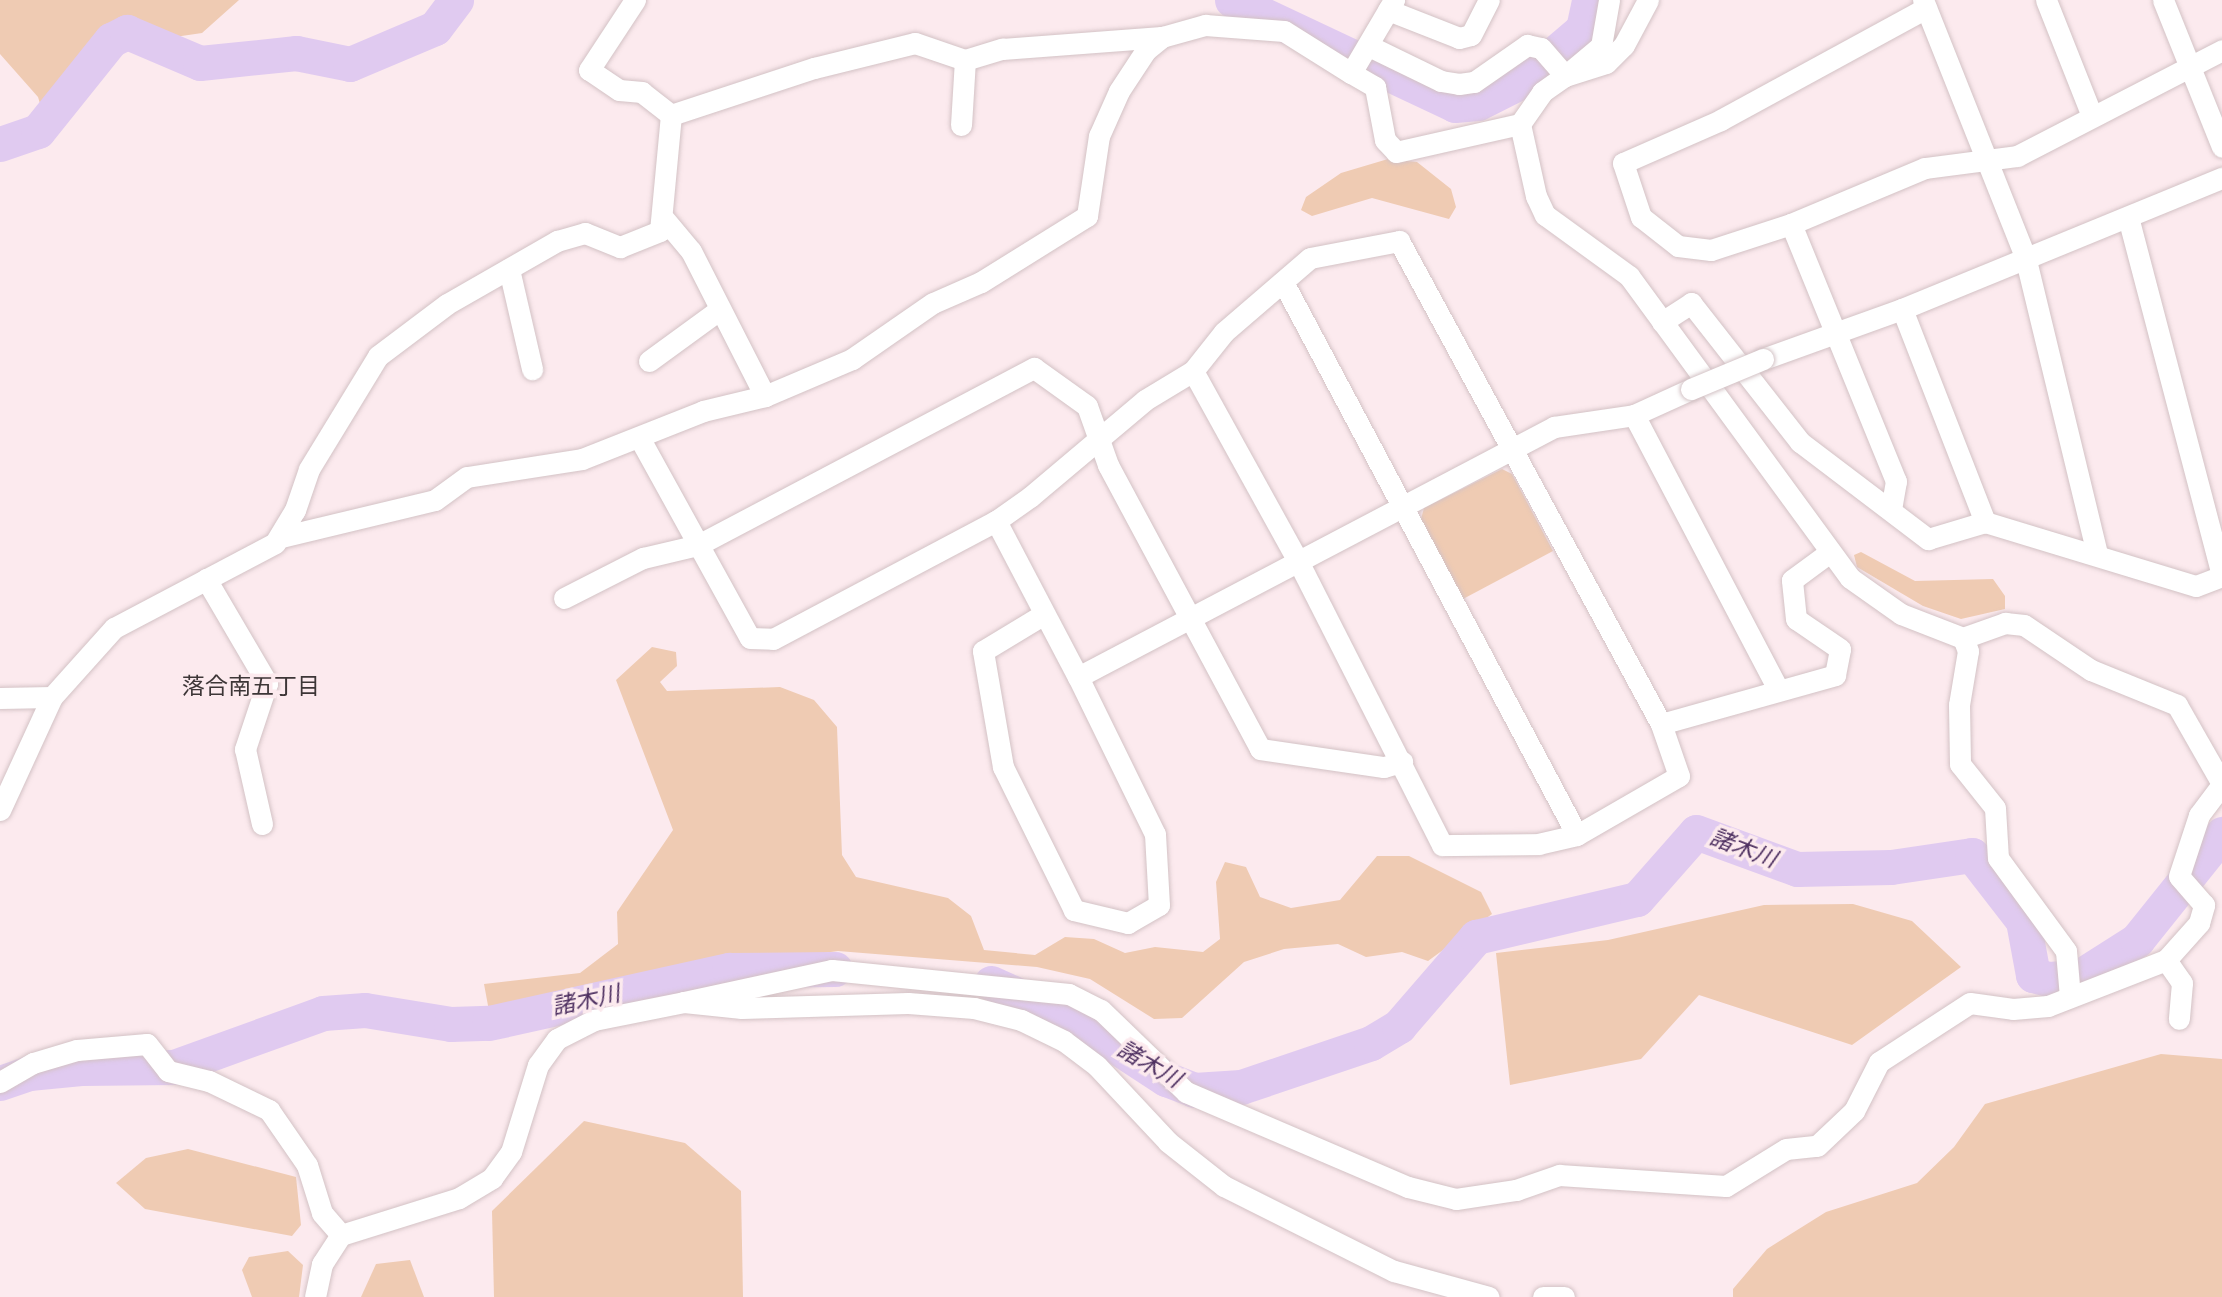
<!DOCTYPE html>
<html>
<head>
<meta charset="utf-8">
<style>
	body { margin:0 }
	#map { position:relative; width:2222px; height:1297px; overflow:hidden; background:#fceaee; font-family:Roboto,"Noto Sans JP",sans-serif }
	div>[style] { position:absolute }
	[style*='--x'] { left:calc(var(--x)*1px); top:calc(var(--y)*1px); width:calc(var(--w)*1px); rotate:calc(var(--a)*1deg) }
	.green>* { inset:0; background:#efcbb3 }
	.river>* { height:35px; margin:-17.5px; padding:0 17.5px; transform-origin:17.5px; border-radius:17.5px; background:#e0caf0 }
	.roads { filter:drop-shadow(0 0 2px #d3c2c5) drop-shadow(0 0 2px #d3c2c5) }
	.minor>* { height:21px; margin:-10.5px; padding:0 10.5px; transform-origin:10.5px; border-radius:10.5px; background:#fff }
	.bridges { filter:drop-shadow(0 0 2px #d3c2c5) drop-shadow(0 0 2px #d3c2c5) }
	.minor-bridge>* { height:21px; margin:-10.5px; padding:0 10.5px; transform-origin:10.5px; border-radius:10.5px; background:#fff }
	span { translate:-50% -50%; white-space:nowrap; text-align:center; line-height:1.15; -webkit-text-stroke:7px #fceaee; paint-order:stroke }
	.neighbourhood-label { font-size:23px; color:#3d3637 }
	.water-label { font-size:23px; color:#4e3061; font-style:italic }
</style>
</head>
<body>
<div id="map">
	<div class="green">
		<div style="clip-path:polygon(0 0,239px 0,202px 33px,161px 39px,127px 24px,106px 33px,85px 99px,59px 121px,45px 120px,38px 97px,0 54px)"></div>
		<div style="clip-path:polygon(1388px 159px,1417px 162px,1451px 189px,1456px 207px,1449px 219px,1372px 198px,1312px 216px,1301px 210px,1306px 197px,1341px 173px)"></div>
		<div style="clip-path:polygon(1502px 469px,1512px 474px,1553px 551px,1463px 599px,1421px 519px,1424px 508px)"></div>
		<div style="clip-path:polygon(1861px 552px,1915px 581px,1993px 579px,2005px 596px,2005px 609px,1961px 619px,1923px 606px,1857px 567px,1854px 555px)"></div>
		<div style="clip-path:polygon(652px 647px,676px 652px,677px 666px,660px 682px,667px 691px,780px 687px,814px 700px,837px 727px,842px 855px,856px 877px,948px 898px,971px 916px,984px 950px,1035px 955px,1065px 937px,1094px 939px,1125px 953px,1155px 947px,1203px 952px,1220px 939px,1216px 882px,1225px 862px,1246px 867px,1260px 897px,1291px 908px,1340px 900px,1377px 856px,1409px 856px,1481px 892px,1492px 914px,1428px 961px,1402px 952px,1366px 957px,1338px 944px,1284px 949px,1244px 962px,1182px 1018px,1154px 1019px,1090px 979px,1037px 967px,838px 951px,754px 963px,690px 964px,523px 1025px,489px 1011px,484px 984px,580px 973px,618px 944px,617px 912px,673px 830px,616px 680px)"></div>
		<div style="clip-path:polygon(1853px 904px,1912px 921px,1961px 967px,1852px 1045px,1699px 995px,1641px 1059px,1510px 1085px,1496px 953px,1608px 940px,1764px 905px)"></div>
		<div style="clip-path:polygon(2161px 1054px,2222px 1059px,2222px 1297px,1733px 1297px,1733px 1289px,1767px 1249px,1826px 1212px,1917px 1183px,1954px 1147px,1985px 1104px)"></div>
		<div style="clip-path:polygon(584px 1121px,685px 1143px,741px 1191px,743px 1297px,494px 1297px,492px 1211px)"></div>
		<div style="clip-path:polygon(188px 1149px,296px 1177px,301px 1225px,292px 1236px,145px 1209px,116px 1183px,146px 1158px)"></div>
		<div style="clip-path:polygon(288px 1251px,303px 1265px,299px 1297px,252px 1297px,242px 1270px,249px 1257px)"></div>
		<div style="clip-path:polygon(410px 1260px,424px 1297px,361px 1297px,376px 1264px)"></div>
	</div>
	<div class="river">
		<div style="--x:1232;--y:0;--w:246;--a:25.2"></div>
		<div style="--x:1455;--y:105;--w:23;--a:-5"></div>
		<div style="--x:1478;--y:103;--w:49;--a:-26.6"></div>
		<div style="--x:1522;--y:81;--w:80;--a:-40.4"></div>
		<div style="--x:1583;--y:29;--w:30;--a:-78"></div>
		<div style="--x:0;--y:144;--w:40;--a:-18.9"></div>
		<div style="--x:38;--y:131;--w:117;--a:-51.3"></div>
		<div style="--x:111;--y:40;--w:18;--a:-27"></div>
		<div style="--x:127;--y:32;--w:79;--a:23"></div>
		<div style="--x:200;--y:63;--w:97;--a:-5.9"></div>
		<div style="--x:296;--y:53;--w:55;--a:11.5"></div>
		<div style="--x:350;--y:64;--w:92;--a:-23"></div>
		<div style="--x:435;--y:28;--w:35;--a:-53"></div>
		<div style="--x:991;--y:983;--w:98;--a:24.2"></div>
		<div style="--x:1080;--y:1023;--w:103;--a:33.1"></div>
		<div style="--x:1166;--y:1079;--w:30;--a:21"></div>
		<div style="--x:1194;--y:1090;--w:47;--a:-3.7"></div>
		<div style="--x:1241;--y:1087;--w:137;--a:-18.7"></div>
		<div style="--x:1371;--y:1043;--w:33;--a:-31"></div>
		<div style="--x:1399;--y:1026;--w:118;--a:-49.1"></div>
		<div style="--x:1476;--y:937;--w:165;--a:-13.3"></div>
		<div style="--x:1637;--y:899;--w:89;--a:-48.6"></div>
		<div style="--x:1696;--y:832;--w:108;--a:20.1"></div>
		<div style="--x:1797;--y:869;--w:94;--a:-1.2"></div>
		<div style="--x:1891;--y:867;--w:82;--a:-8.4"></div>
		<div style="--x:1972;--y:855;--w:83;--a:52.3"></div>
		<div style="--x:2023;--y:921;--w:55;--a:79.5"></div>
		<div style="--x:2033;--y:975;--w:16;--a:15"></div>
		<div style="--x:2048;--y:979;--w:31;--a:-4"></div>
		<div style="--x:2079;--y:977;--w:69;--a:-32.5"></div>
		<div style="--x:2137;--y:940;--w:136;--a:-51.3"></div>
		<div style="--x:0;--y:1083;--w:31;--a:-19"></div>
		<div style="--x:29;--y:1073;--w:52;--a:-5.5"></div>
		<div style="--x:81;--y:1068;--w:93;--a:-0.6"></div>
		<div style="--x:174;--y:1067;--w:158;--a:-19.9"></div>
		<div style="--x:323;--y:1013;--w:42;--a:-4.1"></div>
		<div style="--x:365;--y:1010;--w:87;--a:9.2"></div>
		<div style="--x:451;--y:1024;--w:38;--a:-2"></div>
		<div style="--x:489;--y:1023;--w:246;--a:-12.5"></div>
		<div style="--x:729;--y:970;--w:106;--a:-0.5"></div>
	</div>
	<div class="roads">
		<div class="minor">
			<div style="--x:1923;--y:0;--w:276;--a:68.3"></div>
			<div style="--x:2025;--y:256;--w:306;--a:76.4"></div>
			<div style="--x:2046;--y:0;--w:125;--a:68.4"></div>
			<div style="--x:2163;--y:0;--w:158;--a:68.1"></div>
			<div style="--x:1926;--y:8;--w:234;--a:151.4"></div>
			<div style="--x:1721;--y:120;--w:107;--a:156.3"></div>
			<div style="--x:1623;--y:163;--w:57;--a:71.6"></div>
			<div style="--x:1641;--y:217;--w:47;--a:38.1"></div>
			<div style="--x:1678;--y:246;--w:33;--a:7"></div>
			<div style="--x:1711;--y:250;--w:84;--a:-18"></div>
			<div style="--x:1791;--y:224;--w:145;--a:-22.7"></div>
			<div style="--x:1925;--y:168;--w:93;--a:-7.4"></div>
			<div style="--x:2017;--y:156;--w:231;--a:-27.3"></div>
			<div style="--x:1388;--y:10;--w:76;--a:21.5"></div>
			<div style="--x:1459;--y:38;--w:12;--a:-14"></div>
			<div style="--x:1471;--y:35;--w:39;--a:-63"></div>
			<div style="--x:1369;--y:46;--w:80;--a:25.9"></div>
			<div style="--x:1441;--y:81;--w:18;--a:9"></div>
			<div style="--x:1459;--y:84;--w:15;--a:-8"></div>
			<div style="--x:1474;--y:82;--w:65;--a:-34.9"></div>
			<div style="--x:1527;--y:45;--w:14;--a:12"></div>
			<div style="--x:1541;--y:48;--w:37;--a:49"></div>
			<div style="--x:1565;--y:76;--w:47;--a:-39.8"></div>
			<div style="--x:1601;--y:46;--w:47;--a:-80.1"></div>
			<div style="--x:1351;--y:73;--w:28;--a:30"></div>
			<div style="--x:1375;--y:87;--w:54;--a:79.3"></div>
			<div style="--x:1385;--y:140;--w:16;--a:47"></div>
			<div style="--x:1396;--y:152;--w:127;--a:-12.7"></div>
			<div style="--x:1520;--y:124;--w:74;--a:77.5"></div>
			<div style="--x:1536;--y:196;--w:21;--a:65"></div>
			<div style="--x:1545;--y:215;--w:104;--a:36"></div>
			<div style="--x:1629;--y:276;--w:374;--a:53.8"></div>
			<div style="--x:1850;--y:578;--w:62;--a:35.2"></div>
			<div style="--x:1901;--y:614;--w:66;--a:21.2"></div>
			<div style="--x:1963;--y:638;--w:14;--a:69"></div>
			<div style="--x:1968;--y:651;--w:55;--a:99.5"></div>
			<div style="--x:1959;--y:705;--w:59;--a:89"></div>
			<div style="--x:1960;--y:764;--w:56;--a:51.5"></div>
			<div style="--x:1995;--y:808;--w:50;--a:86.6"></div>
			<div style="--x:1998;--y:858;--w:115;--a:53.8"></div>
			<div style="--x:2066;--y:951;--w:46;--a:85"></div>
			<div style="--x:671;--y:115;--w:151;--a:-18.2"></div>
			<div style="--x:814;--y:68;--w:104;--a:-13.9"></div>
			<div style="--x:915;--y:43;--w:53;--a:18.8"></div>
			<div style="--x:965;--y:60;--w:39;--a:-17"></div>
			<div style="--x:1002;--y:49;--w:160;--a:-4.3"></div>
			<div style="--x:1162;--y:37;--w:45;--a:-15.6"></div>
			<div style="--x:1205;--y:25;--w:79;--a:4.3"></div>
			<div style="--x:1284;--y:31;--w:79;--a:32.1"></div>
			<div style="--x:1351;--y:73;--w:85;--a:-59.5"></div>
			<div style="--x:1520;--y:124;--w:39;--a:-55"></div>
			<div style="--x:1542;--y:92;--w:28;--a:-35"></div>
			<div style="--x:1565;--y:76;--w:43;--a:-17.6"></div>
			<div style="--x:1606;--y:63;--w:25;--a:-45"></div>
			<div style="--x:1624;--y:45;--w:51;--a:-61.9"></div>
			<div style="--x:961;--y:125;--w:65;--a:-86.5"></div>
			<div style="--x:2128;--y:217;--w:371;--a:75.3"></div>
			<div style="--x:665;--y:220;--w:40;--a:50"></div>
			<div style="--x:691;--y:251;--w:163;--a:63"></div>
			<div style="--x:1791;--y:224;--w:278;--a:67.8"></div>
			<div style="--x:1896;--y:481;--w:29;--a:100"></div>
			<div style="--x:509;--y:269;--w:103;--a:77"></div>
			<div style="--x:1283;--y:282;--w:626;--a:62"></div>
			<div style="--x:1902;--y:309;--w:229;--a:68.7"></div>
			<div style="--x:1662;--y:322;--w:35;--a:-33"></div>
			<div style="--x:1691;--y:303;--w:177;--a:51.9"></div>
			<div style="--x:1800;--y:442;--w:161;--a:37.2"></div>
			<div style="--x:1928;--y:539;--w:59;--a:-16.6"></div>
			<div style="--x:1985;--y:522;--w:220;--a:16.9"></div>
			<div style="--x:2196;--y:586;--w:28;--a:-21"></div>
			<div style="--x:1763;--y:359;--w:148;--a:-19.8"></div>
			<div style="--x:1902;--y:309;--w:346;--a:-22.3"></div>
			<div style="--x:649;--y:361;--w:87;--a:-36.1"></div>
			<div style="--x:1634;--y:415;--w:310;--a:62.3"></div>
			<div style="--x:640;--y:439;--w:227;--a:61.1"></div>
			<div style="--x:750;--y:638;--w:23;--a:2"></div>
			<div style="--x:773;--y:639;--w:252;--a:-27.9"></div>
			<div style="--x:996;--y:521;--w:42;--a:-35.2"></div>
			<div style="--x:1030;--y:497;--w:150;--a:-40.1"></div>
			<div style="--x:1145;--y:400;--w:56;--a:-31.1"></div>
			<div style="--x:1193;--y:371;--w:50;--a:-51.5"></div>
			<div style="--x:1224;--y:332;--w:113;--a:-40.7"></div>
			<div style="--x:1310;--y:258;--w:91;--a:-10.8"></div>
			<div style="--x:1399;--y:241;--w:549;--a:61.52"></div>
			<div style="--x:1661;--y:724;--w:55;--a:70.9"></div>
			<div style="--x:1679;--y:776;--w:118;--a:150"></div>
			<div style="--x:1577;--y:835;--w:39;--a:167"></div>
			<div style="--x:1539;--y:844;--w:97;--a:179.4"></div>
			<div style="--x:1442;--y:845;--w:316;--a:-116.9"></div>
			<div style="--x:1299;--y:563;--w:219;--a:-118.9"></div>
			<div style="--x:996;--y:521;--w:176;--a:62.3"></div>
			<div style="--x:1078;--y:677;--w:175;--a:63.9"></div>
			<div style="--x:1155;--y:834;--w:71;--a:86.8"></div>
			<div style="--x:1159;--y:905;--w:36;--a:150"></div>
			<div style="--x:1128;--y:923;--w:56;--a:-166.5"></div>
			<div style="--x:1074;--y:910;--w:160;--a:-116.4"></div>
			<div style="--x:1003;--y:767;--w:118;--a:-99.8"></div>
			<div style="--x:983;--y:651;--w:71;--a:-31.2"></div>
			<div style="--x:281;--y:537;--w:158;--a:-13.5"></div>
			<div style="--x:435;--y:500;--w:39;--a:-36"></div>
			<div style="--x:467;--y:477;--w:116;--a:-8.9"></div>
			<div style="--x:582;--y:459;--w:130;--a:-21.6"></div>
			<div style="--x:703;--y:411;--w:64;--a:-13.6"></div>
			<div style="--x:765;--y:396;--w:95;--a:-23"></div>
			<div style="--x:852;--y:359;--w:98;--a:-34.7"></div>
			<div style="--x:933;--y:303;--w:52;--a:-23.6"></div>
			<div style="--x:981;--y:282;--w:125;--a:-31.9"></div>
			<div style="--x:1087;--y:216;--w:81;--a:-81.5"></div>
			<div style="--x:1099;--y:136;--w:49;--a:-66"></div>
			<div style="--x:1119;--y:91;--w:49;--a:-56.6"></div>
			<div style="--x:1146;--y:50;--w:21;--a:-39"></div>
			<div style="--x:206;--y:579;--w:121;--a:59.6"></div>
			<div style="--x:267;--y:683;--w:70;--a:108.4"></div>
			<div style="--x:245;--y:749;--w:77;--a:77.2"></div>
			<div style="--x:564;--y:598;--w:89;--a:-26.9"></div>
			<div style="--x:643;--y:558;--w:57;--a:-13.3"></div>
			<div style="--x:698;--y:545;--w:380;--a:-27.8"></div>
			<div style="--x:1034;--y:368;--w:65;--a:35.6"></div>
			<div style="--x:1087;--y:406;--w:63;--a:70.4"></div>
			<div style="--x:1108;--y:465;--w:322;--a:61.8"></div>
			<div style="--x:1260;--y:749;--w:125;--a:8.3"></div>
			<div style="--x:1384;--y:767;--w:19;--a:-16"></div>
			<div style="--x:1963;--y:638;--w:45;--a:-19.7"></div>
			<div style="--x:2005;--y:623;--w:19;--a:6"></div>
			<div style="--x:2024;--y:625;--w:81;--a:33.9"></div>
			<div style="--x:2091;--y:670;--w:93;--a:22.1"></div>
			<div style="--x:2177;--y:705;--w:91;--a:60.3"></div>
			<div style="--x:1078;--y:677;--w:538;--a:-27.71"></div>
			<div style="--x:1554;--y:427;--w:81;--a:-8.5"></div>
			<div style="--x:1634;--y:415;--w:63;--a:-24.5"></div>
			<div style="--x:0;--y:698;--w:52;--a:-1.1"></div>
			<div style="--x:52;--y:697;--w:93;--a:-48.1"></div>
			<div style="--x:114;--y:628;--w:182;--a:-27.8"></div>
			<div style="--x:275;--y:543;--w:39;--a:-59"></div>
			<div style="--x:295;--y:510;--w:43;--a:-71.1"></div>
			<div style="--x:309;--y:469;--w:132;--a:-58.6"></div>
			<div style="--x:378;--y:356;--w:86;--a:-37"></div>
			<div style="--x:447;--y:304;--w:127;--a:-29.8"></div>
			<div style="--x:557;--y:241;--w:29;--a:-16"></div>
			<div style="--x:585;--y:233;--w:38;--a:22"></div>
			<div style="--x:620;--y:247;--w:43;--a:-21.8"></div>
			<div style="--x:660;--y:231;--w:117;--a:-84.6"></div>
			<div style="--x:671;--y:115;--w:37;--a:-142"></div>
			<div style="--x:642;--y:92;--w:23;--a:-175"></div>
			<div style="--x:619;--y:90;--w:36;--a:-146"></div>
			<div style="--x:589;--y:70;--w:84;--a:-56.7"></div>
			<div style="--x:1661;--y:724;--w:181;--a:-15.7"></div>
			<div style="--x:1835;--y:675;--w:26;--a:-79"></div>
			<div style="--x:1840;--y:649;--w:53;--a:-145.7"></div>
			<div style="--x:1796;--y:619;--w:39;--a:-96"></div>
			<div style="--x:1792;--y:580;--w:47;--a:-36.4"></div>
			<div style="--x:0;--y:810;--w:124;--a:-65.3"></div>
			<div style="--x:2166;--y:960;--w:28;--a:55"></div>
			<div style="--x:2182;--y:983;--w:36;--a:95"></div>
			<div style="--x:684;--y:1002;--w:151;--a:-12.2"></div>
			<div style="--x:832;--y:970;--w:238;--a:5.8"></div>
			<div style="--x:1069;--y:994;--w:36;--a:27"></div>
			<div style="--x:1101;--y:1010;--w:118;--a:44"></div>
			<div style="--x:1186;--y:1092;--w:241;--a:23.2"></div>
			<div style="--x:1408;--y:1187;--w:49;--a:14"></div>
			<div style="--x:1456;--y:1199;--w:61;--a:-8.5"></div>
			<div style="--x:1516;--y:1190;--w:46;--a:-19.2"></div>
			<div style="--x:1559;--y:1175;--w:167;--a:3.8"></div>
			<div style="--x:1726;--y:1186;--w:70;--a:-31.7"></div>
			<div style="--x:1786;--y:1149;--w:31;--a:-6"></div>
			<div style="--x:1817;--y:1146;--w:51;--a:-43.4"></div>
			<div style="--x:1854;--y:1111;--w:55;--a:-63"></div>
			<div style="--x:1879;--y:1062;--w:108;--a:-33"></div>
			<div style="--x:1970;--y:1003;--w:43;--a:7.9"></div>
			<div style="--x:2013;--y:1009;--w:35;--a:-5"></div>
			<div style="--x:2048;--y:1006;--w:127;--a:-21.3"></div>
			<div style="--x:2166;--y:960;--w:50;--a:-48.3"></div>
			<div style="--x:2199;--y:923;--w:19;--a:-74"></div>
			<div style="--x:2204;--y:905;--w:38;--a:-131"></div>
			<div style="--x:2179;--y:876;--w:64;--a:-71.8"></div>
			<div style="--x:2199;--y:815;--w:39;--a:-53"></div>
			<div style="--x:0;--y:1082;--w:38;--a:-30"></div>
			<div style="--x:33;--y:1063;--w:46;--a:-16.5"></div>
			<div style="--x:77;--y:1050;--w:70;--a:-4.9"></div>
			<div style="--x:147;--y:1044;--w:34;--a:52"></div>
			<div style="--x:168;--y:1071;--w:42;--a:13.7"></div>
			<div style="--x:209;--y:1081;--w:67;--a:25.8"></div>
			<div style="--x:269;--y:1110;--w:67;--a:55.4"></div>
			<div style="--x:307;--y:1165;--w:50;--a:72.6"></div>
			<div style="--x:322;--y:1213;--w:29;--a:49"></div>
			<div style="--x:315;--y:1297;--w:34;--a:-78"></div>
			<div style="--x:322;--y:1264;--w:35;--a:-57"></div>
			<div style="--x:341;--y:1235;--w:124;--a:-17.4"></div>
			<div style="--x:459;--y:1198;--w:39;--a:-31"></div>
			<div style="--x:492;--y:1178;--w:32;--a:-54"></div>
			<div style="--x:511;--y:1152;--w:91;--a:-72.8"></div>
			<div style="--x:538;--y:1065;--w:32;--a:-54"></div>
			<div style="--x:557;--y:1039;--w:42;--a:-27.2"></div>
			<div style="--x:594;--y:1020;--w:92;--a:-11.3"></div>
			<div style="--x:684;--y:1002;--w:58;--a:5.9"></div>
			<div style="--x:742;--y:1008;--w:166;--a:-1.7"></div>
			<div style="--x:908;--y:1003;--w:66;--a:4.3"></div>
			<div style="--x:974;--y:1008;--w:49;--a:14.3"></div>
			<div style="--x:1021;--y:1020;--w:48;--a:26"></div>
			<div style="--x:1064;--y:1041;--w:41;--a:37.1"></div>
			<div style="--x:1097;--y:1066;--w:104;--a:46.9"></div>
			<div style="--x:1168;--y:1142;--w:71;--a:38.2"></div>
			<div style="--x:1224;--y:1186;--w:190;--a:26.6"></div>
			<div style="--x:1394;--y:1271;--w:98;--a:15.3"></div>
			<div style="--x:1543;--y:1297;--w:21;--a:0"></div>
		</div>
	</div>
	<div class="bridges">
		<div class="minor-bridge">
			<div style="--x:1691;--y:389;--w:78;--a:-22.6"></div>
		</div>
	</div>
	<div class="neighbourhood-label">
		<span style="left:251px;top:687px">落合南五丁目</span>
	</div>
	<div class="water-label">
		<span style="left:1743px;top:849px;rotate:21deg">諸木川</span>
		<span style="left:586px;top:1001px;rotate:-12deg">諸木川</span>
		<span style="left:1149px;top:1065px;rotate:30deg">諸木川</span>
	</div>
</div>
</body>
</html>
